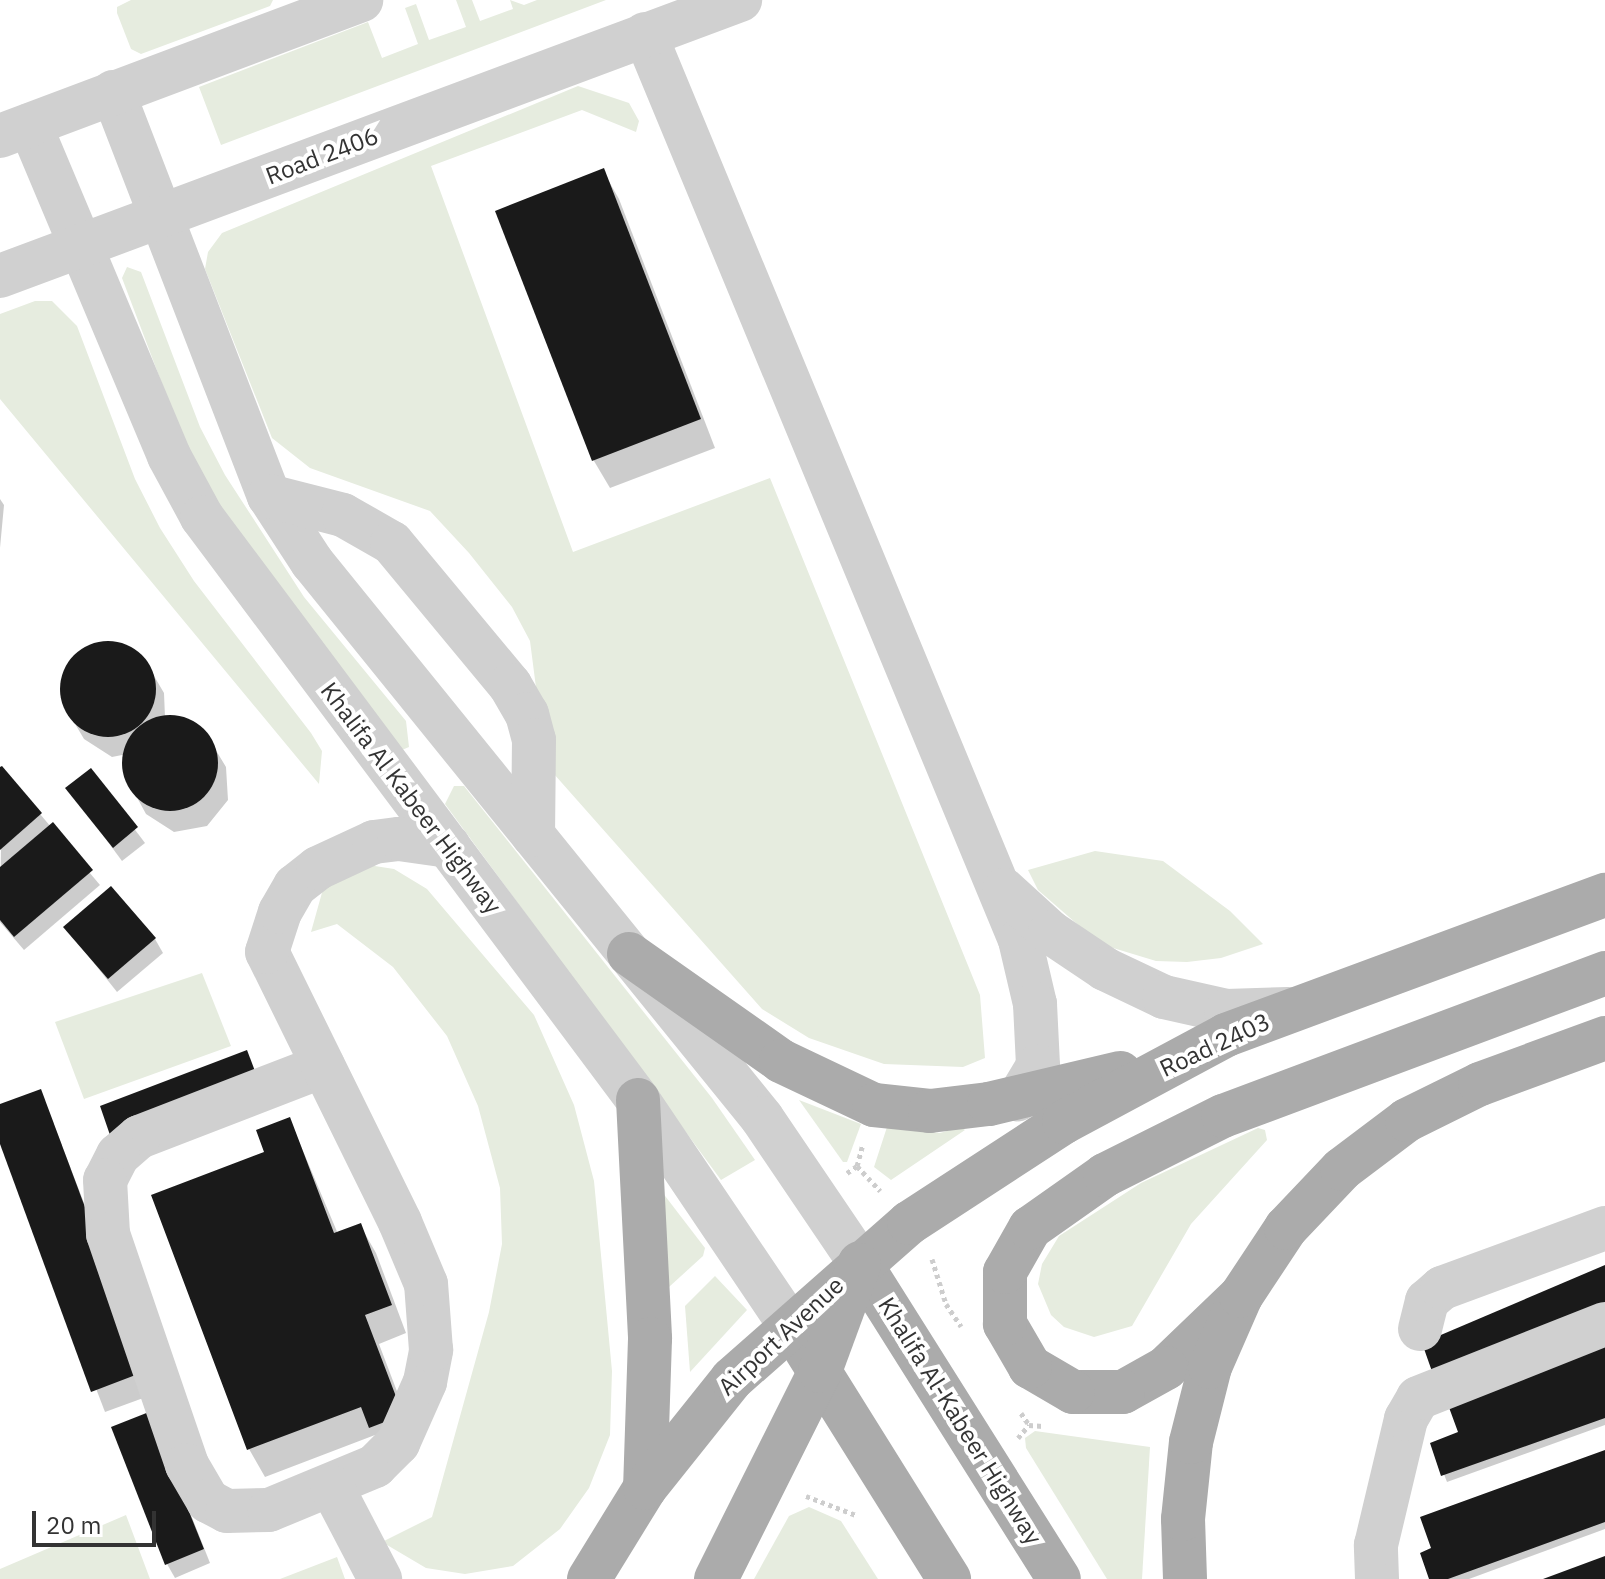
<!DOCTYPE html>
<html>
<head>
<meta charset="utf-8">
<style>
	body { margin:0 }
	#map { position:relative; width:1605px; height:1579px; overflow:hidden; background:#fff; font-family:"IBM Plex Sans",sans-serif }
	div>[style] { position:absolute }
	[style*='--x'] { left:calc(var(--x)*1px); top:calc(var(--y)*1px); width:calc(var(--w)*1px); rotate:calc(var(--a)*1deg) }
	.green>* { inset:0; background:#e6ecdf }
	.shadow>* { inset:0; background:#0003 }
	.building>* { inset:0; background:#1a1a1a }
	.round { border-radius:50% }
	.path>* { height:5px; margin-top:-2.5px; transform-origin:0; background:repeating-linear-gradient(90deg,#cdcdcd 0 4px,transparent 0 8px) }
	.minor>* { height:44px; margin:-22px; padding:0 22px; transform-origin:22px; border-radius:22px; background:#d0d0d0 }
	.major>* { height:44px; margin:-22px; padding:0 22px; transform-origin:22px; border-radius:22px; background:#ababab }
	span { translate:-50% -50%; white-space:nowrap; text-align:center; line-height:1.15; -webkit-text-stroke:8px #fff; paint-order:stroke }
	.street-label { font-size:24px; color:#333 }
	.scale { position:absolute; left:32px; top:1511px; width:124px; height:36px; box-sizing:border-box; border:4px solid #333; border-top:0; padding-left:10px; font-size:24px; line-height:28px; white-space:nowrap; color:#333; -webkit-text-stroke:6px #fff; paint-order:stroke }
</style>
</head>
<body>
<div id="map">
	<div class="green">
		<div style="clip-path:polygon(131px 0,273px 0,270px 6px,141px 54px,131px 49px,117px 13px,117px 7px)"></div>
		<div style="clip-path:polygon(456px 0,472px 0,480px 21px,513px 9px,510px 0,524px 5px,537px 0,606px 0,221px 145px,199px 87px,368px 22px,382px 58px,418px 44px,405px 8px,416px 4px,429px 40px,466px 27px)"></div>
		<div style="clip-path:polygon(578px 86px,629px 103px,639px 121px,636px 132px,582px 110px,431px 166px,573px 552px,770px 478px,980px 995px,985px 1058px,963px 1067px,884px 1064px,809px 1038px,762px 1009px,546px 765px,530px 641px,512px 607px,469px 553px,430px 511px,310px 468px,272px 438px,205px 269px,208px 252px,222px 233px)"></div>
		<div style="clip-path:polygon(127px 267px,141px 272px,200px 427px,225px 475px,304px 597px,406px 721px,409px 747px,402px 750px,241px 546px,181px 434px,122px 278px)"></div>
		<div style="clip-path:polygon(35px 301px,52px 301px,77px 326px,135px 479px,160px 528px,194px 581px,311px 733px,322px 751px,319px 784px,0 399px,0 314px)"></div>
		<div style="clip-path:polygon(454px 786px,464px 786px,712px 1098px,755px 1160px,721px 1180px,445px 804px)"></div>
		<div style="clip-path:polygon(1095px 851px,1163px 861px,1230px 911px,1263px 944px,1221px 958px,1187px 962px,1156px 961px,1100px 944px,1038px 890px,1028px 870px)"></div>
		<div style="clip-path:polygon(362px 864px,394px 869px,427px 889px,534px 1015px,574px 1105px,594px 1181px,612px 1371px,610px 1435px,589px 1488px,560px 1529px,513px 1566px,465px 1574px,426px 1568px,382px 1542px,432px 1517px,489px 1312px,502px 1244px,500px 1188px,478px 1106px,447px 1036px,393px 967px,337px 924px,311px 932px,323px 889px)"></div>
		<div style="clip-path:polygon(202px 973px,231px 1046px,84px 1099px,55px 1022px)"></div>
		<div style="clip-path:polygon(799px 1100px,861px 1124px,847px 1162px,843px 1162px)"></div>
		<div style="clip-path:polygon(887px 1127px,940px 1133px,961px 1127px,965px 1130px,891px 1180px,874px 1167px)"></div>
		<div style="clip-path:polygon(1258px 1128px,1265px 1130px,1267px 1140px,1191px 1224px,1132px 1326px,1094px 1337px,1064px 1327px,1051px 1315px,1038px 1284px,1042px 1264px,1059px 1236px,1141px 1183px)"></div>
		<div style="clip-path:polygon(659px 1188px,705px 1248px,703px 1256px,669px 1287px)"></div>
		<div style="clip-path:polygon(715px 1276px,747px 1310px,690px 1372px,685px 1306px)"></div>
		<div style="clip-path:polygon(1035px 1431px,1150px 1447px,1142px 1579px,1107px 1579px,1026px 1448px,1025px 1438px)"></div>
		<div style="clip-path:polygon(809px 1507px,841px 1521px,878px 1579px,754px 1579px,789px 1516px)"></div>
		<div style="clip-path:polygon(126px 1515px,150px 1579px,0 1579px,0 1569px)"></div>
		<div style="clip-path:polygon(337px 1557px,345px 1579px,280px 1579px)"></div>
	</div>
	<div class="shadow">
		<div style="clip-path:polygon(603px 171px,619px 199px,715px 448px,610px 488px,594px 461px,498px 212px)"></div>
		<div style="clip-path:polygon(0 499px,4px 505px,0 548px)"></div>
		<div style="clip-path:polygon(101px 643px,116px 643px,143px 657px,164px 693px,165px 717px,178px 718px,205px 732px,226px 767px,228px 800px,207px 826px,174px 832px,146px 814px,134px 792px,127px 754px,112px 757px,84px 739px,71px 717px,62px 686px,75px 657px)"></div>
		<div style="clip-path:polygon(2px 769px,100px 885px,24px 950px,0 922px)"></div>
		<div style="clip-path:polygon(90px 770px,145px 843px,122px 861px,68px 788px)"></div>
		<div style="clip-path:polygon(66px 928px,155px 939px,163px 953px,117px 992px)"></div>
		<div style="clip-path:polygon(41px 1091px,157px 1393px,105px 1412px,0 1138px,0 1106px)"></div>
		<div style="clip-path:polygon(290px 1120px,338px 1234px,360px 1225px,376px 1253px,406px 1333px,379px 1344px,417px 1444px,375px 1435px,265px 1477px,249px 1449px,267px 1153px)"></div>
		<div style="clip-path:polygon(1605px 1347px,1605px 1425px,1447px 1482px,1432px 1444px,1461px 1434px)"></div>
		<div style="clip-path:polygon(157px 1429px,210px 1563px,175px 1578px,167px 1564px)"></div>
		<div style="clip-path:polygon(1605px 1452px,1605px 1529px,1469px 1579px,1431px 1579px,1434px 1550px)"></div>
	</div>
	<div class="building">
		<div style="clip-path:polygon(604px 168px,701px 419px,592px 461px,495px 211px)"></div>
		<div class="round" style="left:60px;top:641px;width:96px;height:96px"></div>
		<div class="round" style="left:122px;top:715px;width:96px;height:96px"></div>
		<div style="clip-path:polygon(2px 766px,42px 813px,0 850px,0 767px)"></div>
		<div style="clip-path:polygon(91px 768px,138px 827px,113px 848px,65px 788px)"></div>
		<div style="clip-path:polygon(53px 822px,93px 870px,14px 937px,0 920px,0 867px)"></div>
		<div style="clip-path:polygon(111px 886px,156px 938px,108px 979px,63px 927px)"></div>
		<div style="clip-path:polygon(247px 1050px,258px 1079px,110px 1135px,100px 1106px)"></div>
		<div style="clip-path:polygon(41px 1089px,146px 1371px,91px 1392px,0 1144px,0 1104px)"></div>
		<div style="clip-path:polygon(290px 1117px,334px 1233px,361px 1223px,392px 1305px,365px 1315px,403px 1415px,369px 1428px,361px 1407px,247px 1450px,151px 1195px,264px 1152px,256px 1130px)"></div>
		<div style="clip-path:polygon(1605px 1265px,1605px 1306px,1435px 1380px,1422px 1343px)"></div>
		<div style="clip-path:polygon(1605px 1345px,1605px 1418px,1441px 1476px,1430px 1443px,1458px 1432px,1447px 1402px)"></div>
		<div style="clip-path:polygon(149px 1412px,204px 1549px,165px 1565px,111px 1427px)"></div>
		<div style="clip-path:polygon(1605px 1450px,1605px 1522px,1448px 1579px,1429px 1579px,1420px 1553px,1431px 1548px,1420px 1517px)"></div>
		<div style="clip-path:polygon(1605px 1556px,1605px 1579px,1543px 1579px)"></div>
	</div>
	<div class="path">
		<div style="--x:857;--y:1166;--w:34;--a:47"></div>
		<div style="--x:847;--y:1173;--w:12;--a:-35"></div>
		<div style="--x:857;--y:1166;--w:23;--a:-75"></div>
		<div style="--x:932;--y:1259;--w:47;--a:72.7"></div>
		<div style="--x:946;--y:1304;--w:27;--a:56"></div>
		<div style="--x:1021;--y:1413;--w:14;--a:56"></div>
		<div style="--x:1018;--y:1438;--w:17;--a:-50"></div>
		<div style="--x:1029;--y:1425;--w:14;--a:4"></div>
		<div style="--x:806;--y:1496;--w:53;--a:20.8"></div>
	</div>
	<div class="minor">
		<div style="--x:645;--y:34;--w:981;--a:67.51"></div>
		<div style="--x:1020;--y:940;--w:66;--a:76.8"></div>
		<div style="--x:1035;--y:1004;--w:62;--a:87.2"></div>
		<div style="--x:1038;--y:1066;--w:39;--a:121"></div>
		<div style="--x:113;--y:92;--w:433;--a:68.9"></div>
		<div style="--x:269;--y:496;--w:79;--a:56.9"></div>
		<div style="--x:312;--y:562;--w:715;--a:51.01"></div>
		<div style="--x:762;--y:1118;--w:175;--a:55.9"></div>
		<div style="--x:30;--y:125;--w:359;--a:67.2"></div>
		<div style="--x:169;--y:456;--w:69;--a:61.6"></div>
		<div style="--x:202;--y:517;--w:728;--a:53.21"></div>
		<div style="--x:638;--y:1100;--w:270;--a:56"></div>
		<div style="--x:0;--y:136;--w:386;--a:-20.6"></div>
		<div style="--x:0;--y:276;--w:790;--a:-20.45"></div>
		<div style="--x:269;--y:496;--w:76;--a:14.4"></div>
		<div style="--x:343;--y:515;--w:56;--a:29.7"></div>
		<div style="--x:392;--y:543;--w:185;--a:50.3"></div>
		<div style="--x:510;--y:685;--w:34;--a:60"></div>
		<div style="--x:527;--y:714;--w:27;--a:75"></div>
		<div style="--x:534;--y:740;--w:95;--a:90.6"></div>
		<div style="--x:1004;--y:890;--w:62;--a:42.4"></div>
		<div style="--x:1050;--y:932;--w:66;--a:33.9"></div>
		<div style="--x:1105;--y:969;--w:65;--a:25.4"></div>
		<div style="--x:1164;--y:997;--w:64;--a:12.7"></div>
		<div style="--x:1226;--y:1011;--w:62;--a:-1.8"></div>
		<div style="--x:323;--y:1066;--w:197;--a:158.9"></div>
		<div style="--x:139;--y:1137;--w:28;--a:139"></div>
		<div style="--x:118;--y:1155;--w:28;--a:117"></div>
		<div style="--x:105;--y:1180;--w:54;--a:86.8"></div>
		<div style="--x:108;--y:1234;--w:244;--a:71.1"></div>
		<div style="--x:187;--y:1465;--w:42;--a:59.7"></div>
		<div style="--x:208;--y:1501;--w:21;--a:28"></div>
		<div style="--x:227;--y:1511;--w:42;--a:-1.4"></div>
		<div style="--x:269;--y:1510;--w:115;--a:-22.5"></div>
		<div style="--x:375;--y:1466;--w:33;--a:-45"></div>
		<div style="--x:398;--y:1443;--w:67;--a:-66.1"></div>
		<div style="--x:425;--y:1382;--w:33;--a:-79"></div>
		<div style="--x:431;--y:1350;--w:66;--a:-94.3"></div>
		<div style="--x:426;--y:1284;--w:67;--a:-112.8"></div>
		<div style="--x:400;--y:1222;--w:301;--a:-116.2"></div>
		<div style="--x:267;--y:952;--w:42;--a:-72"></div>
		<div style="--x:280;--y:912;--w:30;--a:-60"></div>
		<div style="--x:295;--y:886;--w:29;--a:-38"></div>
		<div style="--x:318;--y:868;--w:62;--a:-24.9"></div>
		<div style="--x:374;--y:842;--w:25;--a:-7"></div>
		<div style="--x:399;--y:839;--w:50;--a:8"></div>
		<div style="--x:1420;--y:1329;--w:29;--a:-76"></div>
		<div style="--x:1427;--y:1301;--w:20;--a:-41"></div>
		<div style="--x:1442;--y:1288;--w:174;--a:-20.2"></div>
		<div style="--x:332;--y:1487;--w:104;--a:62.4"></div>
		<div style="--x:1377;--y:1579;--w:34;--a:-92"></div>
		<div style="--x:1376;--y:1545;--w:130;--a:-76.6"></div>
		<div style="--x:1406;--y:1419;--w:24;--a:-60"></div>
		<div style="--x:1418;--y:1398;--w:201;--a:-21.6"></div>
	</div>
	<div class="major">
		<div style="--x:629;--y:954;--w:186;--a:35.1"></div>
		<div style="--x:781;--y:1061;--w:103;--a:25.3"></div>
		<div style="--x:874;--y:1105;--w:56;--a:6.1"></div>
		<div style="--x:930;--y:1111;--w:59;--a:-6.8"></div>
		<div style="--x:989;--y:1104;--w:135;--a:-13.3"></div>
		<div style="--x:638;--y:1100;--w:239;--a:87.1"></div>
		<div style="--x:650;--y:1339;--w:149;--a:91.9"></div>
		<div style="--x:860;--y:1263;--w:373;--a:57.8"></div>
		<div style="--x:1241;--y:1296;--w:104;--a:136.2"></div>
		<div style="--x:1166;--y:1368;--w:49;--a:150.8"></div>
		<div style="--x:1123;--y:1392;--w:50;--a:180"></div>
		<div style="--x:1073;--y:1392;--w:50;--a:-149.8"></div>
		<div style="--x:1030;--y:1367;--w:50;--a:-120.2"></div>
		<div style="--x:1005;--y:1324;--w:52;--a:-90"></div>
		<div style="--x:1005;--y:1272;--w:51;--a:-60.4"></div>
		<div style="--x:1030;--y:1228;--w:92;--a:-35.2"></div>
		<div style="--x:1105;--y:1175;--w:132;--a:-26.6"></div>
		<div style="--x:1223;--y:1116;--w:408;--a:-20.5"></div>
		<div style="--x:806;--y:1350;--w:270;--a:58"></div>
		<div style="--x:589;--y:1579;--w:107;--a:-58.4"></div>
		<div style="--x:645;--y:1488;--w:139;--a:-51.4"></div>
		<div style="--x:732;--y:1379;--w:236;--a:-41.4"></div>
		<div style="--x:909;--y:1223;--w:185;--a:-33.1"></div>
		<div style="--x:1064;--y:1122;--w:184;--a:-28.2"></div>
		<div style="--x:1226;--y:1035;--w:404;--a:-20.3"></div>
		<div style="--x:716;--y:1579;--w:233;--a:-63.4"></div>
		<div style="--x:820;--y:1371;--w:113;--a:-69.8"></div>
		<div style="--x:1185;--y:1579;--w:60;--a:-91.9"></div>
		<div style="--x:1183;--y:1519;--w:77;--a:-84.1"></div>
		<div style="--x:1191;--y:1442;--w:77;--a:-75.8"></div>
		<div style="--x:1210;--y:1367;--w:77;--a:-66.4"></div>
		<div style="--x:1241;--y:1296;--w:82;--a:-56.5"></div>
		<div style="--x:1286;--y:1228;--w:81;--a:-46.5"></div>
		<div style="--x:1342;--y:1169;--w:81;--a:-37"></div>
		<div style="--x:1407;--y:1120;--w:81;--a:-26.3"></div>
		<div style="--x:1480;--y:1084;--w:133;--a:-20.2"></div>
	</div>
	<div class="street-label">
		<span style="left:322px;top:156px;rotate:-21deg">Road 2406</span>
		<span style="left:411px;top:798px;rotate:53deg">Khalifa Al Kabeer Highway</span>
		<span style="left:1215px;top:1045px;rotate:-25deg">Road 2403</span>
		<span style="left:781px;top:1336px;rotate:-43deg">Airport Avenue</span>
		<span style="left:960px;top:1421px;rotate:58deg">Khalifa Al-Kabeer Highway</span>
	</div>
	<div class="scale">20 m</div>
</div>
</body>
</html>
